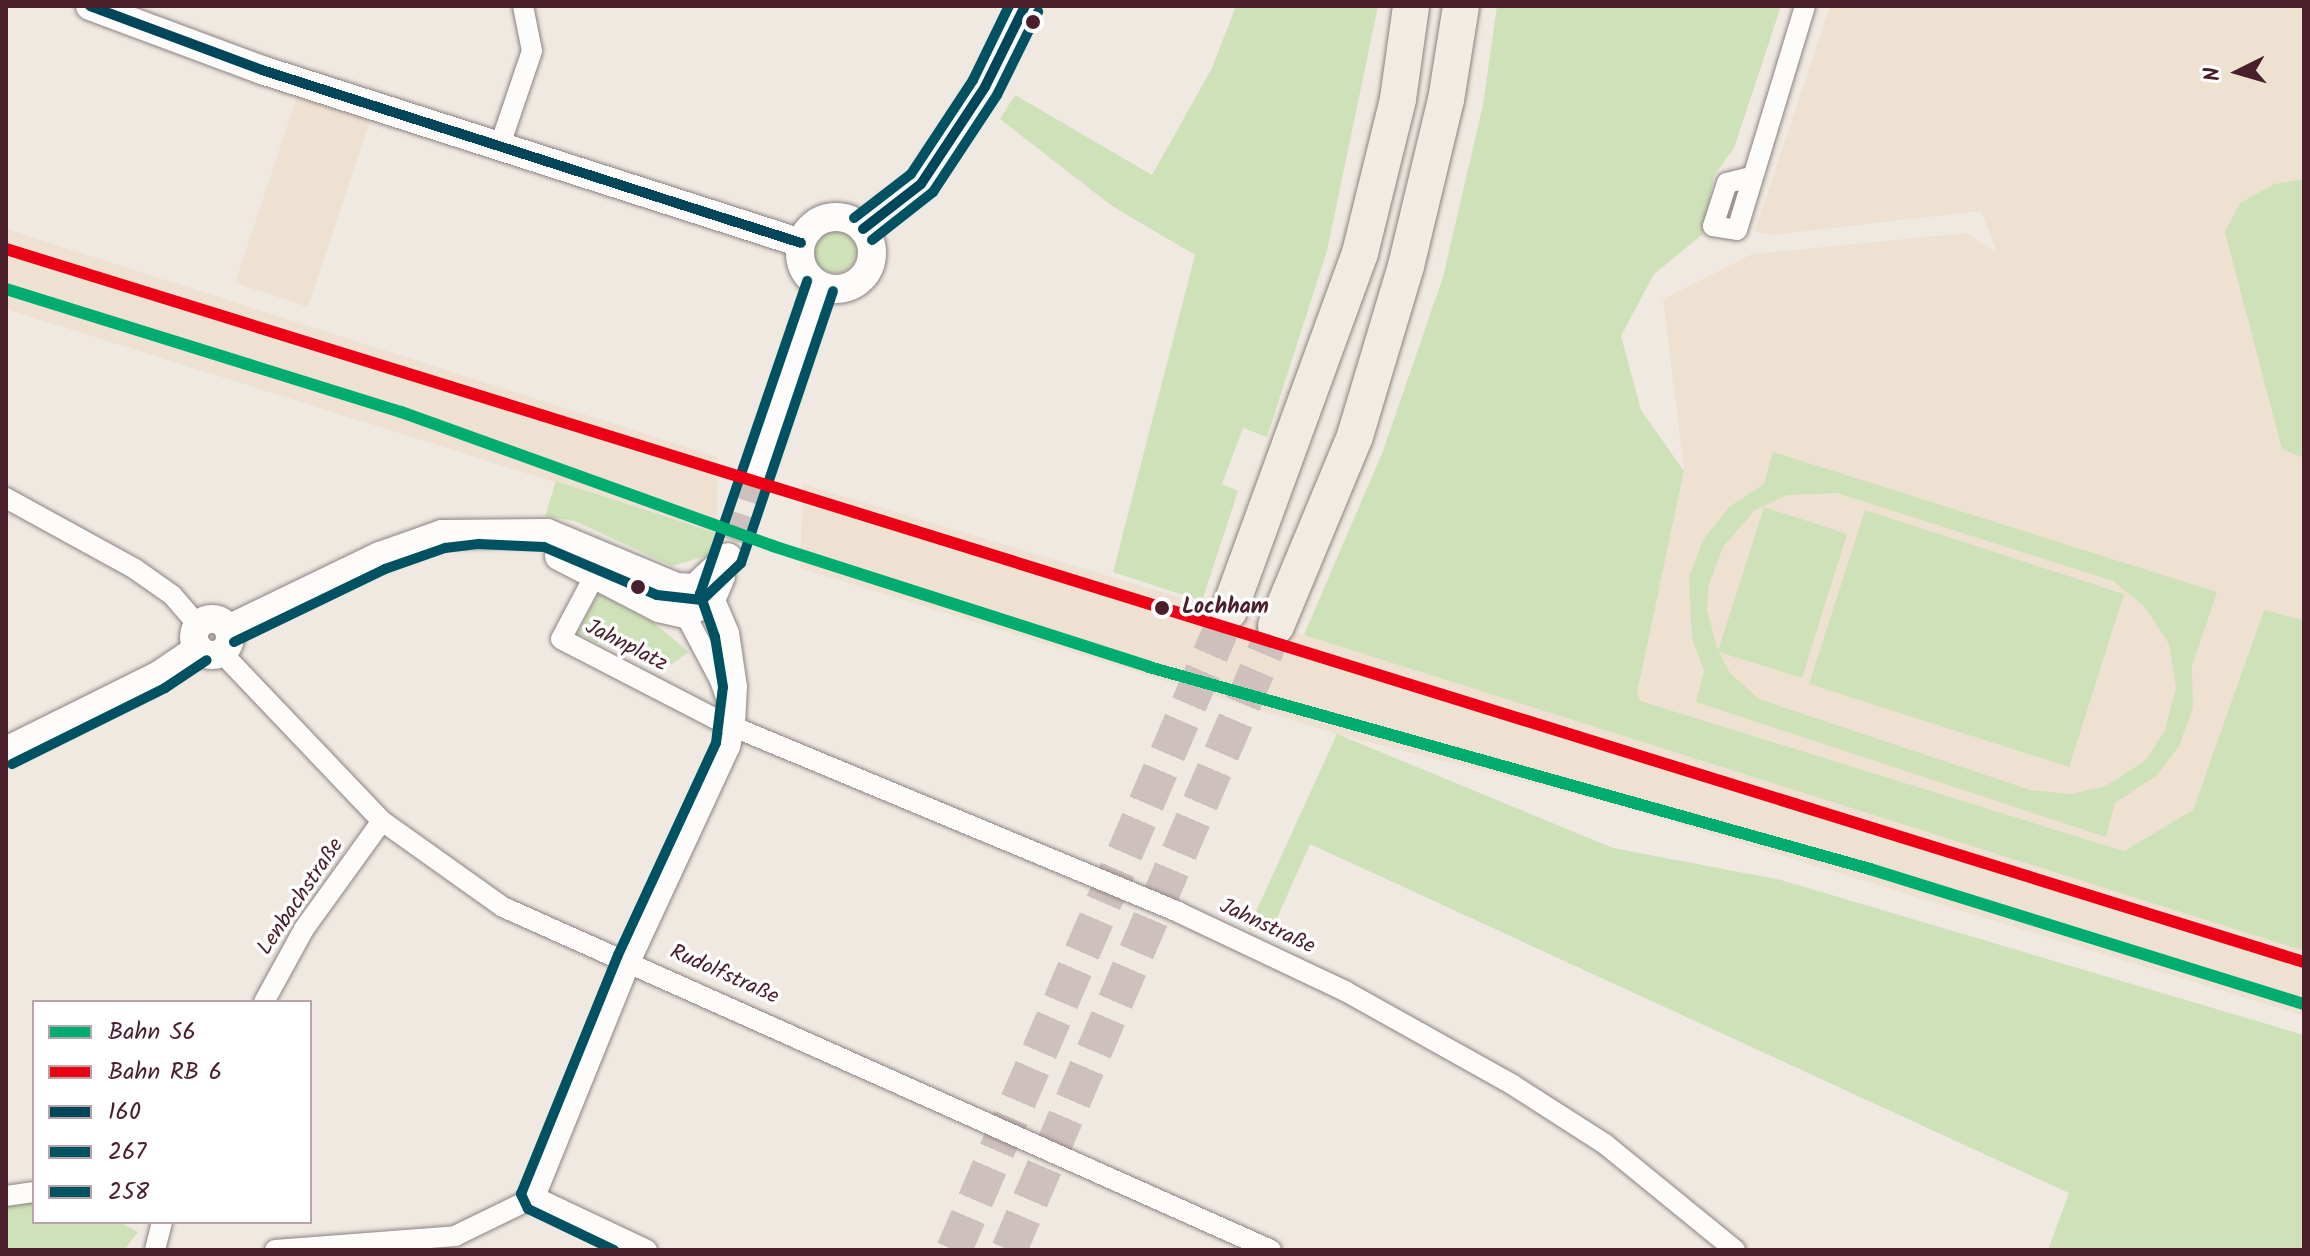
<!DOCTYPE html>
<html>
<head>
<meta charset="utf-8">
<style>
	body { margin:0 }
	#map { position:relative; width:2310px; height:1256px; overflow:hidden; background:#efe9e2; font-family:Kalam,sans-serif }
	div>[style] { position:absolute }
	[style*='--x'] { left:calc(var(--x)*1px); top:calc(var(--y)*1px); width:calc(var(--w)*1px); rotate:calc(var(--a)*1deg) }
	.built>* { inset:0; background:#eee1d2 }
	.green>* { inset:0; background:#cfe1b8 }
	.round { border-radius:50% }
	.secondary-tunnel>* { height:28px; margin-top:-14px; transform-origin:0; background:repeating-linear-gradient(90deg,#cec1bd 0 28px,transparent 0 42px) }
	.highway-tunnel>* { height:36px; margin-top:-18px; transform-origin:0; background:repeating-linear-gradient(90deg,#cec1bd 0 36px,transparent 0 54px) }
	.roads { filter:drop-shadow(0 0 2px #8d8281) drop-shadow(0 0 2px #8d8281) }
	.street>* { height:20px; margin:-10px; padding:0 10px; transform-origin:10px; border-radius:10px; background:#fdfcfb }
	.secondary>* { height:28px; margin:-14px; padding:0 14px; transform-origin:14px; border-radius:14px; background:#fdfcfb }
	.secondary>.ring { margin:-14px; padding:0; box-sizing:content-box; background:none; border:28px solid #fdfcfb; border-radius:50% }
	.highway>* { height:36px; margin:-18px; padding:0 18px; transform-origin:18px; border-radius:18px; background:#f0ece2 }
	.bus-1>* { height:10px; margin:-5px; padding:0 5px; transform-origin:5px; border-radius:5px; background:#00465a }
	.bus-2>* { height:10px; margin:-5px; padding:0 5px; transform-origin:5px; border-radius:5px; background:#005262 }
	.bus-3>* { height:10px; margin:-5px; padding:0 5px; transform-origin:5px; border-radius:5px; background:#005262 }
	.rail-1>* { height:12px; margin:-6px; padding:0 6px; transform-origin:6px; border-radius:6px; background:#00ac6f }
	.rail-2>* { height:12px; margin:-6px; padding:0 6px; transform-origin:6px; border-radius:6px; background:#ec0016 }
	.dots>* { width:22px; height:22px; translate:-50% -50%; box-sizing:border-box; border:4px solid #fff; border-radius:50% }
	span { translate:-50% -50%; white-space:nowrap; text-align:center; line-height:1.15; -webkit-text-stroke:7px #fff; paint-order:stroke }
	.stop-label { font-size:22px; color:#4a1f2b; font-weight:700 }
	.left { translate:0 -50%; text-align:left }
	.street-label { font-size:22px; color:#4a1f2b }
	.frame { position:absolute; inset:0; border:8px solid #4a1f2b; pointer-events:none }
	.legend { position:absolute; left:32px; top:1000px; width:280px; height:224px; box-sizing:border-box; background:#fff; border:2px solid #b7a5aa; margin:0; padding:10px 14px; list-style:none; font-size:24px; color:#4a1f2b }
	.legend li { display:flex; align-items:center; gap:16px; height:40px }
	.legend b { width:40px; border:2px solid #b7a5aa }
	.north { position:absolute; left:2198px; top:32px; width:80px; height:80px; -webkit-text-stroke:6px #fff; paint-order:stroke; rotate:265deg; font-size:22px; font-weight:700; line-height:32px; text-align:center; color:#4a1f2b }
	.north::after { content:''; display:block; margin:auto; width:28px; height:36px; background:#4a1f2b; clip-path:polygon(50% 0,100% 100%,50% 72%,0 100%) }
</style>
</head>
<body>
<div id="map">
	<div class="built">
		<div style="clip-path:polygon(1830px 6px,2304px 6px,2304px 179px,2274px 184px,2282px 449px,2304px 458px,2304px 620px,2264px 610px,2193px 810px,2124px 851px,1642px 701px,1637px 693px,1684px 471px,1663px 299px,1752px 254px,1966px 233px,1997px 253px,1981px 211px,1772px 235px,1755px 231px)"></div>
		<div style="clip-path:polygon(297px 96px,370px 121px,308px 307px,235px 283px)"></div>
		<div style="clip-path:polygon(6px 229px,718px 457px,716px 533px,6px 309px)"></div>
		<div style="clip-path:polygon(803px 484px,1304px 635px,2304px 951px,2304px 1016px,1620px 806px,1337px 734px,800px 568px)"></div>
	</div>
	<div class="green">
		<div style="clip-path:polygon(1236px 6px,1378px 6px,1327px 251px,1267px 437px,1243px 428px,1222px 484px,1238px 491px,1202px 601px,1113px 572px,1195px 255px,1112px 206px,1000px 119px,1015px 95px,1152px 175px,1212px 68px)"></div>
		<div style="clip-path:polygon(1497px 6px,1781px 6px,1734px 148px,1714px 176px,1703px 234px,1654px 274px,1621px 336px,1641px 410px,1684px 471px,1637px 693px,1641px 701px,2124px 851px,2193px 810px,2264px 610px,2304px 620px,2304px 951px,1304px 635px,1383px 451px,1443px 277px,1483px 105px)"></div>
		<div style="clip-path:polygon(2304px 179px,2304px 458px,2282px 449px,2225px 232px,2240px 203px,2274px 184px)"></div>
		<div class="round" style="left:813px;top:229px;width:44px;height:44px"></div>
		<div style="clip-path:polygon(evenodd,1773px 452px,2217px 592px,2192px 666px,2193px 708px,2179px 746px,2157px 775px,2115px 803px,2106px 837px,1696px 702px,1704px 671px,1692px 639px,1689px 577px,1703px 540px,1729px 507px,1764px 484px,1773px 452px,1837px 493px,2113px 581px,2145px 607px,2169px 644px,2176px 688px,2165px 730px,2146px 760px,2106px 786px,2071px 794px,2030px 790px,1759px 699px,1730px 673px,1719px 652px,1802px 678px,1847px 534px,1764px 507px,1718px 651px,1707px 610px,1709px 584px,1723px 547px,1755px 510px,1787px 495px,1837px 493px)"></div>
		<div style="clip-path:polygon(556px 481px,716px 533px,709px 555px,672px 566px,575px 521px,545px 516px)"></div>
		<div style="clip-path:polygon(1865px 510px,2124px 594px,2069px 767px,1809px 684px)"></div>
		<div style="clip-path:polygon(599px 593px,654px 623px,689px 652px,672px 664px,605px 632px,597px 643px,577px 633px)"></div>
		<div style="clip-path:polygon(1337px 734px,1613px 848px,1781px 880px,2304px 1035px,2304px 1250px,2048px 1250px,2069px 1193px,1310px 844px,1270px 934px,1248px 929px)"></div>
		<div style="clip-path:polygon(34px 1201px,34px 1222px,119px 1222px,138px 1232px,125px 1249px,6px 1250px,6px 1206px)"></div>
	</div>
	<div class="secondary-tunnel">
		<div style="--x:734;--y:541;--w:75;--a:-71.3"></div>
	</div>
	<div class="highway-tunnel">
		<div style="--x:954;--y:1250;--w:696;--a:-66.71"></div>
		<div style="--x:1009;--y:1250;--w:679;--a:-66.83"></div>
	</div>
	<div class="roads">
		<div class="street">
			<div style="--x:500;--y:145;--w:99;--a:-71.2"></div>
			<div style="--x:532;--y:51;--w:46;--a:-101.3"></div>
			<div style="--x:1751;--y:177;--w:25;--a:166"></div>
			<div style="--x:1727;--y:183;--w:45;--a:108"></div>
			<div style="--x:1713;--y:226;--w:24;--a:9"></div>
			<div style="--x:1737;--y:230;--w:234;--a:-73.1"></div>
			<div style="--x:6;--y:498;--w:147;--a:28.8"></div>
			<div style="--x:135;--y:569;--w:45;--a:35.1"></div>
			<div style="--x:172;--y:595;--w:40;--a:49"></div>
			<div style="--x:595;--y:575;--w:72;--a:118"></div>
			<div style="--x:561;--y:639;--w:181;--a:27.3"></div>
			<div style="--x:722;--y:722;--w:494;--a:22.6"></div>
			<div style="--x:1178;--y:912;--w:185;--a:25.3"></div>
			<div style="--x:1345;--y:991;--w:193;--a:29.2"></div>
			<div style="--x:1513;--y:1085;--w:109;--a:32.7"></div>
			<div style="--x:1605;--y:1144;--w:168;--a:39.2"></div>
			<div style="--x:221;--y:652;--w:233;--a:46.4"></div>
			<div style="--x:382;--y:821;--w:148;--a:35.4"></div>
			<div style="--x:503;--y:907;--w:841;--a:24.07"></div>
			<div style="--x:264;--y:1002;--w:83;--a:-61.3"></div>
			<div style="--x:304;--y:929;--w:133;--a:-54.2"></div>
			<div style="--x:6;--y:1196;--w:28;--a:-8"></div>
			<div style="--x:155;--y:1250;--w:29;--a:-76"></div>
			<div style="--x:275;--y:1250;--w:181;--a:-4.4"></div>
			<div style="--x:455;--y:1236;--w:89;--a:-26"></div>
			<div style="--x:647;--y:1250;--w:124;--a:-154.7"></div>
			<div style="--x:535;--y:1197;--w:256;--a:-67.9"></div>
			<div style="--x:631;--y:960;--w:235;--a:-65.1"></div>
			<div style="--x:730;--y:747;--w:24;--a:-78"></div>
			<div style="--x:735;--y:724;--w:37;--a:-87"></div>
			<div style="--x:737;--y:687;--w:55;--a:-98.4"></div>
			<div style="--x:729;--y:633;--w:39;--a:-113"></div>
			<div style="--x:714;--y:597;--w:21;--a:-155"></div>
			<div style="--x:695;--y:588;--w:28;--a:111"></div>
			<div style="--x:685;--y:614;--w:75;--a:62.1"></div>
			<div style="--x:720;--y:680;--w:46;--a:71.2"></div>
		</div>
		<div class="secondary">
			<div style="--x:90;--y:6;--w:184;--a:20.4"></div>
			<div style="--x:262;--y:70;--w:566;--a:17.79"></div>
			<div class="ring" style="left:800px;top:217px;width:44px;height:44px"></div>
			<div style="--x:863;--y:229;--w:73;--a:-37.8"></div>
			<div style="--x:921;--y:184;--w:116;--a:-56.6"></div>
			<div style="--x:985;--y:87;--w:90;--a:-63.7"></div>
			<div style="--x:758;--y:470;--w:194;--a:-71.4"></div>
			<div style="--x:559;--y:556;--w:113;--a:27.5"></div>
			<div style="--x:659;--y:608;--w:27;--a:13"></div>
			<div style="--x:685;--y:614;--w:30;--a:-28"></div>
			<div style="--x:711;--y:600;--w:25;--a:-67"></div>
			<div class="ring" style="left:194px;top:619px;width:8px;height:8px"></div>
			<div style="--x:228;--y:629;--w:169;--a:-25.7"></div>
			<div style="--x:380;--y:556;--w:66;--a:-19.5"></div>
			<div style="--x:442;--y:534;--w:105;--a:-0.5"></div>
			<div style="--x:547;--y:533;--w:140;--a:22.7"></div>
			<div style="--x:676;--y:587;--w:19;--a:3"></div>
			<div style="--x:695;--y:588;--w:45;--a:-43.2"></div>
			<div style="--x:6;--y:751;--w:171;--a:-26.4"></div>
			<div style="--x:159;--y:675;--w:48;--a:-34"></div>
		</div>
		<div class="highway">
			<div style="--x:1229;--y:611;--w:381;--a:-69.9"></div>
			<div style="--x:1360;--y:253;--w:159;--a:-76.1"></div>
			<div style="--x:1398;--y:99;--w:94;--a:-82"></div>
			<div style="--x:1276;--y:626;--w:206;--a:-67.4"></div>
			<div style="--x:1355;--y:436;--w:177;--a:-73.3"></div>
			<div style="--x:1406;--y:266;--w:171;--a:-76.5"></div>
			<div style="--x:1446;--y:100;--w:95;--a:-80.9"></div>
		</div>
	</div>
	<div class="bus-1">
		<div style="--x:90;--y:6;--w:184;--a:20.4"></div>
		<div style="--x:262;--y:70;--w:566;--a:17.79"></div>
		<div style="--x:863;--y:229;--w:73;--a:-37.8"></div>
		<div style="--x:921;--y:184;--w:116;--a:-56.6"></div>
		<div style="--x:985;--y:87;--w:90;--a:-63.7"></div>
	</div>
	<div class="bus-2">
		<div style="--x:872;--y:240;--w:78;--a:-38.2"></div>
		<div style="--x:933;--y:192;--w:116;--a:-56.6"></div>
		<div style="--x:997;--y:95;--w:93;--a:-63.7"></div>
		<div style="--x:234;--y:642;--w:168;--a:-25.8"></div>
		<div style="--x:385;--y:569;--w:64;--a:-19.3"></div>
		<div style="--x:445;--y:548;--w:34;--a:-7"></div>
		<div style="--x:479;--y:544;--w:65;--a:2.6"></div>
		<div style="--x:544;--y:547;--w:123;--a:23"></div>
		<div style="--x:657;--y:595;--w:45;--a:6.3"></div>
		<div style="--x:702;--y:600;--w:54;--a:-43.5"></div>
		<div style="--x:741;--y:563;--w:287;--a:-71.3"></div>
		<div style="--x:12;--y:764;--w:171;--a:-26.4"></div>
		<div style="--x:165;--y:688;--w:50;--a:-33.7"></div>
	</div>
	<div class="bus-3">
		<div style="--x:854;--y:218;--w:72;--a:-37.7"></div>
		<div style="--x:911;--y:174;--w:113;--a:-56.6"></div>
		<div style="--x:973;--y:80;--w:82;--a:-64.1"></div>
		<div style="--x:614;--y:1250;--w:95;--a:-154.5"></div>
		<div style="--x:528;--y:1209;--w:17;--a:-115"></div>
		<div style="--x:521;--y:1194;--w:258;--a:-67.9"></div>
		<div style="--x:618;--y:955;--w:234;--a:-65.2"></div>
		<div style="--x:716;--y:743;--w:56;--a:-82.9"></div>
		<div style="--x:723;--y:687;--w:51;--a:-99.1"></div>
		<div style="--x:715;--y:637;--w:46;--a:-109.2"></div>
		<div style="--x:700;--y:594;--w:331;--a:-71.1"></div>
	</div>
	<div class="rail-1">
		<div style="--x:6;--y:289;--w:414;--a:17.3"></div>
		<div style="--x:401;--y:412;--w:395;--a:19.8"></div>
		<div style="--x:773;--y:546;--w:395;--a:17.8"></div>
		<div style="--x:1149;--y:667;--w:749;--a:15.65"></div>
		<div style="--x:1870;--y:869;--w:455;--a:17.3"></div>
	</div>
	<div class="rail-2">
		<div style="--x:6;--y:249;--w:2406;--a:17.24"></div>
	</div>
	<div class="dots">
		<div style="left:1033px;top:22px;background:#4a1f2b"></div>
		<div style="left:638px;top:587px;background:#4a1f2b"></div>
		<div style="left:1162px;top:608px;background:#4a1f2b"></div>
	</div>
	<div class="stop-label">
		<span class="left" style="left:1182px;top:608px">Lochham</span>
	</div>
	<div class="street-label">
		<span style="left:626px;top:646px;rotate:27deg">Jahnplatz</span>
		<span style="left:301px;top:897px;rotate:-56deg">Lenbachstraße</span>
		<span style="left:1267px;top:927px;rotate:25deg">Jahnstraße</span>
		<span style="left:724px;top:975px;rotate:24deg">Rudolfstraße</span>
	</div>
	<div class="frame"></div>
	<ul class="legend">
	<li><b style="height:10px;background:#00ac6f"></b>Bahn S6</li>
	<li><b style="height:10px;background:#ec0016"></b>Bahn RB 6</li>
	<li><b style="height:10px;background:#00465a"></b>160</li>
	<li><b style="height:10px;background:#005262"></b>267</li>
	<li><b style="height:10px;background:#005262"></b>258</li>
	</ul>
	<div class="north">N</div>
</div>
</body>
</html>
